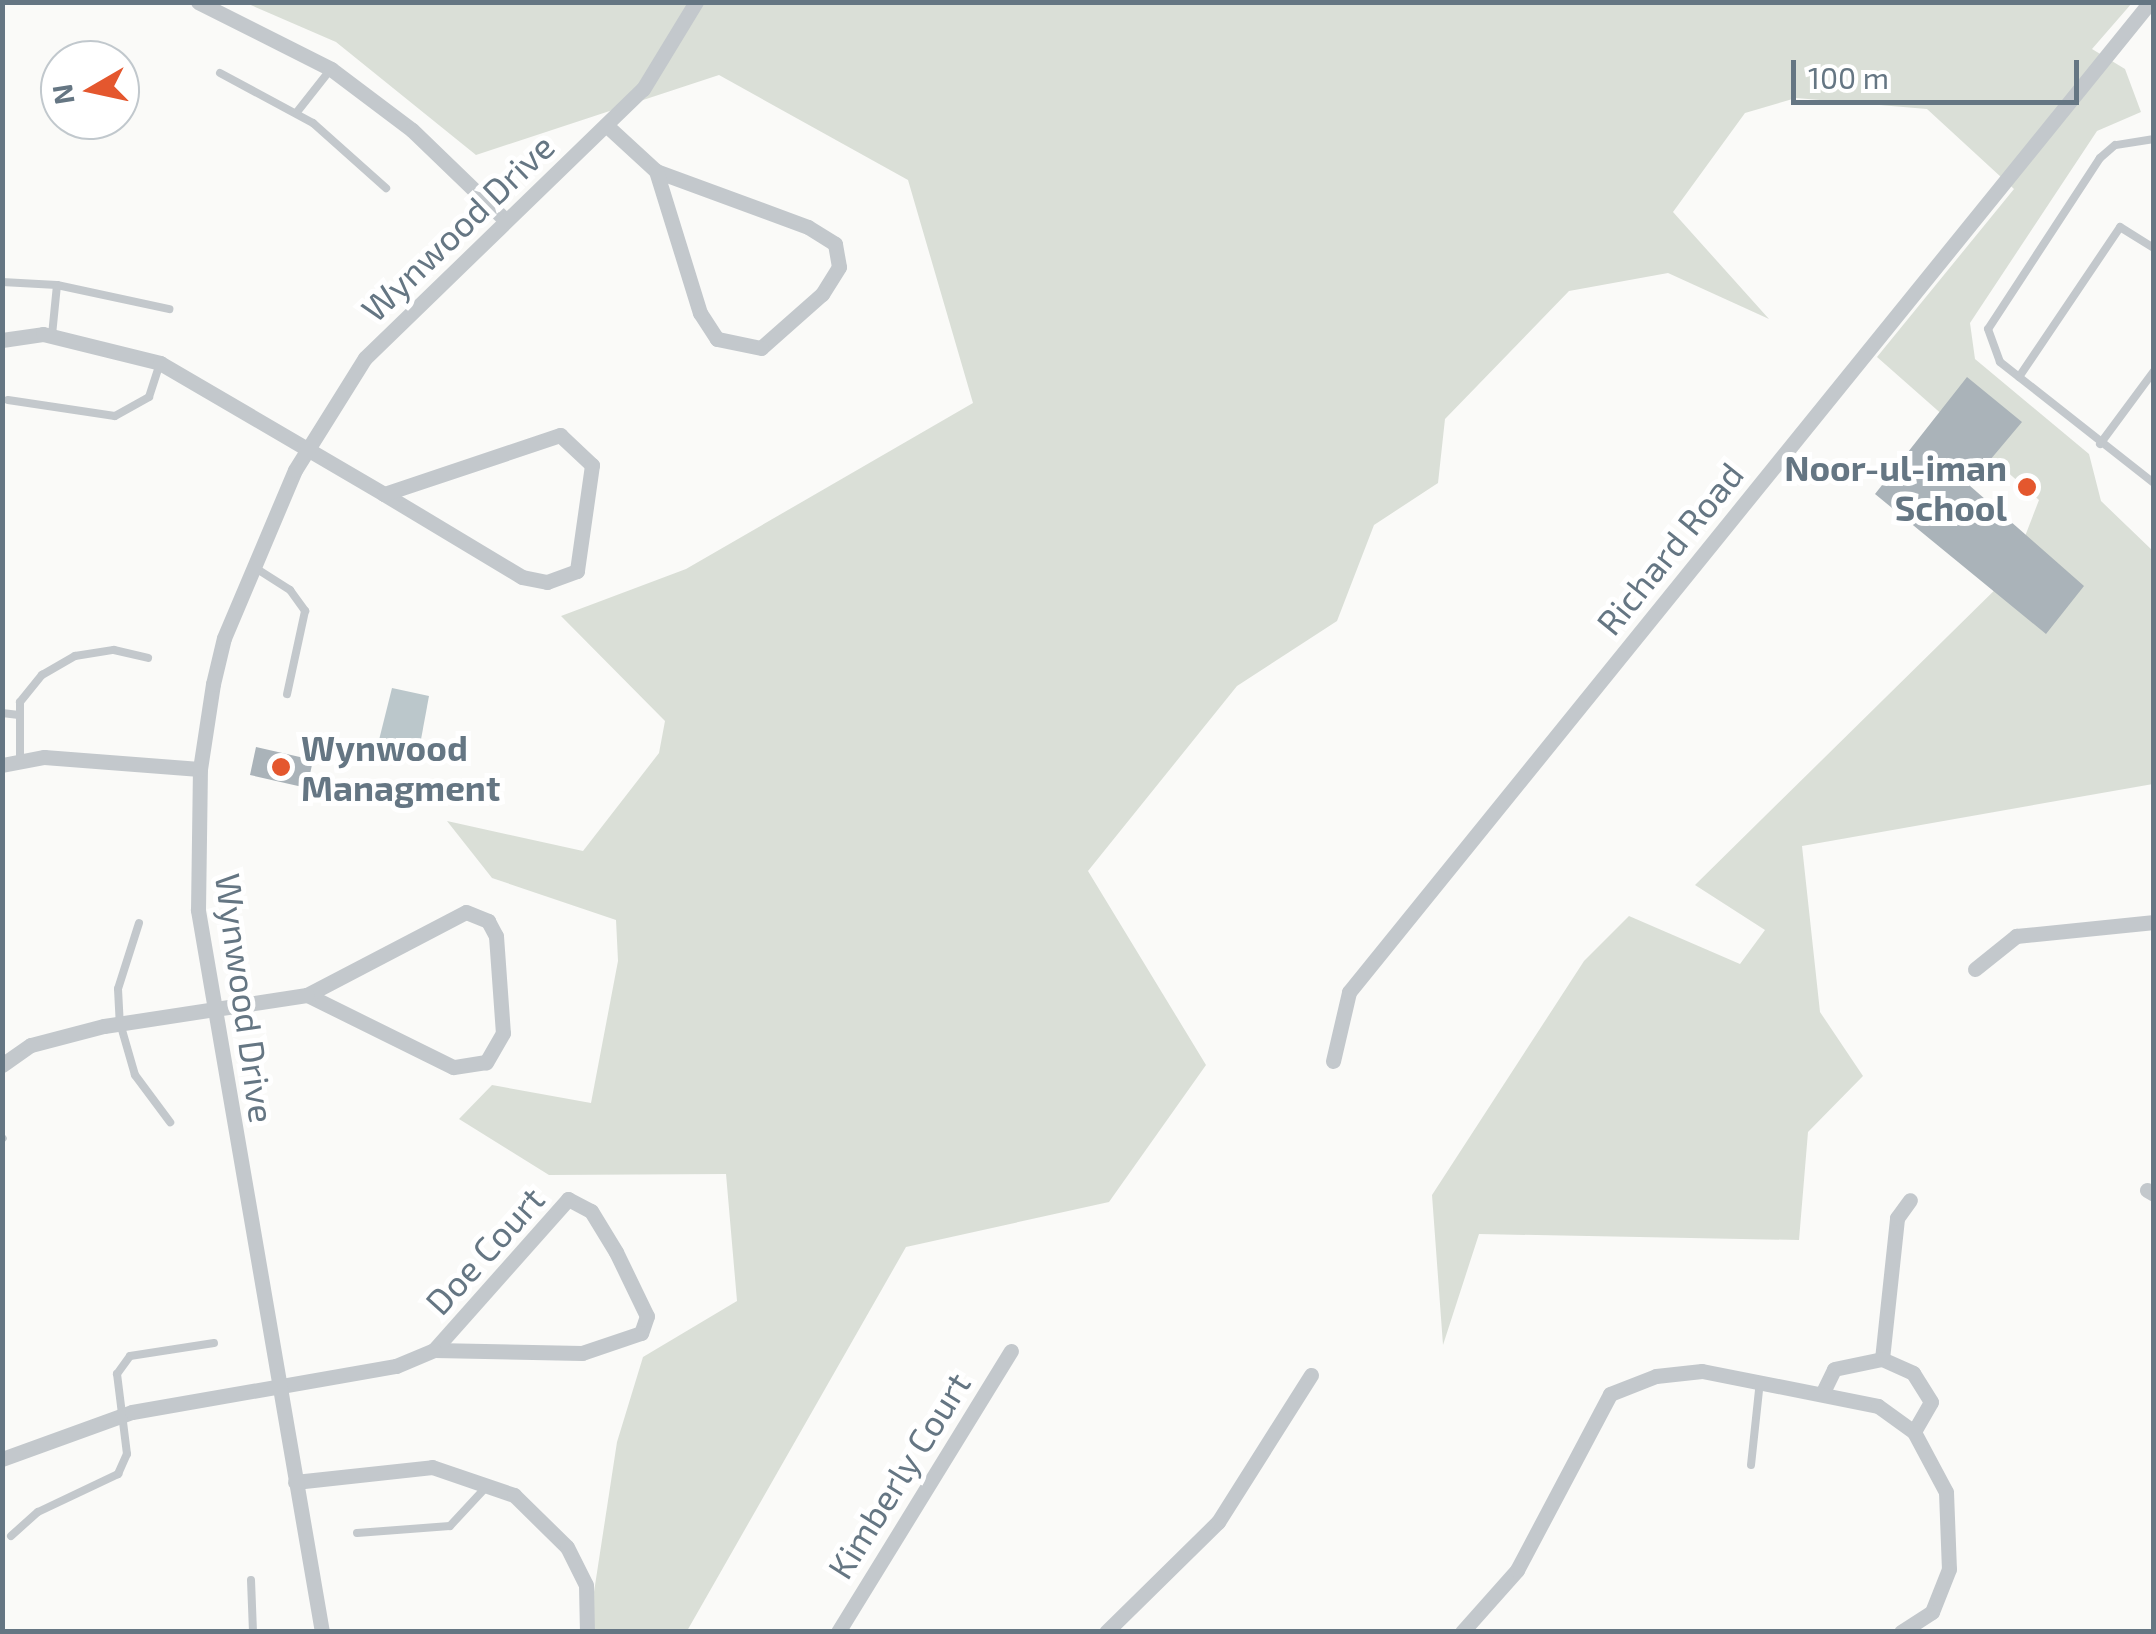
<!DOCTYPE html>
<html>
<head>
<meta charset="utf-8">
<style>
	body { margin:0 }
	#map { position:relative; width:2156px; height:1634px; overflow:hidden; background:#fafaf8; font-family:"Exo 2",sans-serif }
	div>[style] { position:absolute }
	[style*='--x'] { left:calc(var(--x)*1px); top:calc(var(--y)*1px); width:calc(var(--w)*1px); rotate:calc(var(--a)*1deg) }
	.green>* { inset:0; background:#dadfd7 }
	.water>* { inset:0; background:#bbc7cb }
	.building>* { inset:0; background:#aab3b9 }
	.service>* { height:8px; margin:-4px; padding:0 4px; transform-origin:4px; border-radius:4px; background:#c3c8cc }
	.minor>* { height:15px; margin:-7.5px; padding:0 7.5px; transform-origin:7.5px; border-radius:7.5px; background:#c3c8cc }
	.dots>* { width:28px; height:28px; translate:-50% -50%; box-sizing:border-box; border:5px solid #fff; border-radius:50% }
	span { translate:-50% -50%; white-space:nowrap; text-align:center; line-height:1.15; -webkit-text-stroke:10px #fff; paint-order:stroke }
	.street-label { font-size:35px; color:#657683 }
	.poi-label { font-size:35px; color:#657683; font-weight:700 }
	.right { translate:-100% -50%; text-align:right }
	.left { translate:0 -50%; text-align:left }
	.frame { position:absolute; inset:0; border:5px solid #657683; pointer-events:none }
	.north { position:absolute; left:40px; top:40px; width:100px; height:100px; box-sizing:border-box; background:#fff; border:2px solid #c1c8cd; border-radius:50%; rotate:261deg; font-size:28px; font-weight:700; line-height:40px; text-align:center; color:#657683 }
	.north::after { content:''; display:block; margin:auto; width:35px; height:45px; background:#e4572e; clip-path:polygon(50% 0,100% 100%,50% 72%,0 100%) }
	.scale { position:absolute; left:1791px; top:60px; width:288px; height:45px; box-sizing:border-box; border:5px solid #657683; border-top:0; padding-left:12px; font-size:30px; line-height:35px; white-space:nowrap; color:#657683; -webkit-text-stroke:8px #fff; paint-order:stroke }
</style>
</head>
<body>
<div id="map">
	<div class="green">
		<div style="clip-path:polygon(246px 3px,2132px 3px,2092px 49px,2125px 69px,2141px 112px,2097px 131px,1970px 323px,1975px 359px,2089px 454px,2101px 501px,2153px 551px,2153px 784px,1802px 846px,1820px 1012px,1863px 1076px,1808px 1132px,1799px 1240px,1479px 1234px,1443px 1345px,1432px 1195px,1584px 961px,1629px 916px,1740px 964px,1765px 930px,1695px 885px,2010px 575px,2039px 500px,1877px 357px,2014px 189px,1927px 109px,1796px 98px,1745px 113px,1673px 212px,1769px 319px,1668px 273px,1569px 291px,1445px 419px,1438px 483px,1374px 525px,1337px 621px,1237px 686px,1088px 871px,1206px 1065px,1109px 1202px,906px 1247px,687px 1631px,588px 1631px,617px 1442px,643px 1357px,737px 1301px,726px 1174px,549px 1175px,459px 1119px,492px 1085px,591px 1103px,618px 961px,616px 920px,492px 878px,447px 821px,583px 851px,659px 753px,665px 721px,561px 616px,686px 569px,973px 403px,908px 180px,719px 75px,476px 155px,336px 42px)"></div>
	</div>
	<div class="water">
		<div style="clip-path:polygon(392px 688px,429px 696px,417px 761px,376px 752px)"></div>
	</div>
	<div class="building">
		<div style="clip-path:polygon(1967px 377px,2022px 422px,1969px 485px,2084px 586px,2046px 634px,1875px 494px)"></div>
		<div style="clip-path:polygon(256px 747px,313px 760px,307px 788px,250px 775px)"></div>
	</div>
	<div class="service">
		<div style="--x:220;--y:73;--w:106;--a:28.3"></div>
		<div style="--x:313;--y:123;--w:98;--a:41.7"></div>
		<div style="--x:297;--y:112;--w:55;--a:-51.7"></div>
		<div style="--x:2154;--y:139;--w:39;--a:171"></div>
		<div style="--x:2115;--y:145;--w:20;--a:139"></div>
		<div style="--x:2100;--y:158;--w:204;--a:123.2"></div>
		<div style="--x:1988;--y:329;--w:35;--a:70"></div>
		<div style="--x:2000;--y:362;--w:196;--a:38.2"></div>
		<div style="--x:2;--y:282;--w:55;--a:3.1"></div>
		<div style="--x:57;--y:285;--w:50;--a:95.7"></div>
		<div style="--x:57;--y:285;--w:115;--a:12.1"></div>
		<div style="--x:2019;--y:377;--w:181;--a:-56"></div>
		<div style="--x:2120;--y:227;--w:40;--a:32"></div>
		<div style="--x:8;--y:400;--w:108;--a:8.5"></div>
		<div style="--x:115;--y:416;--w:39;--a:-29"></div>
		<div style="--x:149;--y:397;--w:36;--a:-72"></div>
		<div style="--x:2100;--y:444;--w:91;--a:-53.5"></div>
		<div style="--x:254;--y:567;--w:43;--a:32.6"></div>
		<div style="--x:290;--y:590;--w:26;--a:54"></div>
		<div style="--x:305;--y:611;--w:85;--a:102.2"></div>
		<div style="--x:2;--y:713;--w:17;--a:7"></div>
		<div style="--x:20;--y:762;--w:60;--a:-90"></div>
		<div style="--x:20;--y:702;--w:35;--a:-51"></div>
		<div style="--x:42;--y:675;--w:38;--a:-30"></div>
		<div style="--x:75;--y:656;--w:39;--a:-9"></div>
		<div style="--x:114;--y:650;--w:35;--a:13"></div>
		<div style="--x:139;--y:923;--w:69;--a:107.7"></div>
		<div style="--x:118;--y:989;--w:34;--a:87"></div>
		<div style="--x:120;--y:1023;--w:54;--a:73.9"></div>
		<div style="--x:135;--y:1075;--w:59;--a:53.3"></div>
		<div style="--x:2;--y:1139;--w:1;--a:-45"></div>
		<div style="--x:1751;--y:1465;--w:84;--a:-83.9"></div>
		<div style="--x:357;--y:1533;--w:93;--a:-4.3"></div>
		<div style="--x:450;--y:1526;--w:56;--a:-47.2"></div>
		<div style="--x:11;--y:1536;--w:36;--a:-42"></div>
		<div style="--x:38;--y:1512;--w:89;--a:-25.4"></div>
		<div style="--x:118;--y:1474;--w:22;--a:-66"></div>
		<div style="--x:127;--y:1454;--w:81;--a:-97.1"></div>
		<div style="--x:117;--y:1374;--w:22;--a:-54"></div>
		<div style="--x:130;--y:1356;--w:85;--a:-8.8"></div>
		<div style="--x:251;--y:1580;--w:52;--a:87.8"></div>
	</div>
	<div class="minor">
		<div style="--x:198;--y:2;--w:149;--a:26.7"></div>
		<div style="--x:331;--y:69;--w:101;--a:37"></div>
		<div style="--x:412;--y:130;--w:127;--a:44"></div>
		<div style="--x:606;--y:125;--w:68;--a:42.6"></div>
		<div style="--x:656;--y:171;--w:162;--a:20.2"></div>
		<div style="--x:808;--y:227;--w:32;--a:32"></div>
		<div style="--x:835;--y:244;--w:23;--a:80"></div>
		<div style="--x:839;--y:267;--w:32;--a:122"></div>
		<div style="--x:822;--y:294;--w:81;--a:138.5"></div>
		<div style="--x:761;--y:348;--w:45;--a:-168.4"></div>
		<div style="--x:717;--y:339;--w:31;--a:-123"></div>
		<div style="--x:700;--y:313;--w:149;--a:-107.2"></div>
		<div style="--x:2;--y:340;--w:41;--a:-8.3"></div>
		<div style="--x:43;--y:334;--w:121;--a:13.9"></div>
		<div style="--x:160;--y:363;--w:259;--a:30.3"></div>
		<div style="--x:560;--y:435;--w:44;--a:43.2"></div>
		<div style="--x:592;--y:465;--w:107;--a:98.1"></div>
		<div style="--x:577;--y:571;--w:32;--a:160"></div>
		<div style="--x:547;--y:582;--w:25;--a:-169"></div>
		<div style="--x:522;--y:577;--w:161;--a:-149"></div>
		<div style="--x:384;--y:494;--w:186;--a:-18.5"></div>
		<div style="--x:2;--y:765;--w:43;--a:-10.8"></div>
		<div style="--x:44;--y:757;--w:156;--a:4.4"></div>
		<div style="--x:466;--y:912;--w:24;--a:22"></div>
		<div style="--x:488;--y:921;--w:17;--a:62"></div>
		<div style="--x:496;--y:936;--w:97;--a:85.9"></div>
		<div style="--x:503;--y:1033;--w:34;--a:120"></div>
		<div style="--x:486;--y:1062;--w:33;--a:171"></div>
		<div style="--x:453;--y:1067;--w:163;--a:-153.7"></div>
		<div style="--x:307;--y:995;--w:179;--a:-27.6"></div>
		<div style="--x:1975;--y:969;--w:53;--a:-38.8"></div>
		<div style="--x:2016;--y:936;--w:139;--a:-5.8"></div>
		<div style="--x:1333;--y:1061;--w:71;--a:-76.9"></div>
		<div style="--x:1349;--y:992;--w:1273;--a:-51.02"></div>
		<div style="--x:2;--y:1065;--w:35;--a:-35"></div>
		<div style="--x:31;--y:1045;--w:75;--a:-14.6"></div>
		<div style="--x:104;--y:1026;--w:205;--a:-8.7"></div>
		<div style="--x:2147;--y:1190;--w:8;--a:30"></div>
		<div style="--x:568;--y:1199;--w:26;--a:28"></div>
		<div style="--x:591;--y:1211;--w:48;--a:58.6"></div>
		<div style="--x:616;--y:1252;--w:71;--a:64.2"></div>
		<div style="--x:647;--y:1316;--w:18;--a:109"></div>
		<div style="--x:641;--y:1333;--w:62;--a:161.3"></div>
		<div style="--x:582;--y:1353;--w:148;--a:-178.8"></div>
		<div style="--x:434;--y:1350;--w:202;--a:-48.4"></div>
		<div style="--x:1882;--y:1359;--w:142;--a:-83.9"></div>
		<div style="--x:1897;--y:1218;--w:22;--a:-54"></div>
		<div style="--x:1823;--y:1392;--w:25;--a:-64"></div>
		<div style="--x:1834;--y:1369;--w:49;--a:-11.8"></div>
		<div style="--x:1882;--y:1359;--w:34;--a:24"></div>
		<div style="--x:1913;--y:1373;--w:34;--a:58"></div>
		<div style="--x:1931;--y:1402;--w:34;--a:120"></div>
		<div style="--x:2;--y:1459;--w:138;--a:-19.9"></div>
		<div style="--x:132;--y:1412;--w:268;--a:-9.9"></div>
		<div style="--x:396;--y:1366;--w:41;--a:-22.8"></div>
		<div style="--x:295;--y:1482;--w:138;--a:-6.2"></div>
		<div style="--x:432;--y:1467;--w:87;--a:18.9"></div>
		<div style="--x:514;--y:1495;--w:74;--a:44.5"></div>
		<div style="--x:567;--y:1547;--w:42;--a:63.4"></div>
		<div style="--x:586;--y:1585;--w:47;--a:88.8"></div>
		<div style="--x:322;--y:1632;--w:733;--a:-99.75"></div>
		<div style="--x:198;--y:910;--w:141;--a:-89.2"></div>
		<div style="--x:200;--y:769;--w:86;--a:-81.3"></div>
		<div style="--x:213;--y:684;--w:47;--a:-76.6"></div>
		<div style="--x:224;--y:638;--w:182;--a:-67.1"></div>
		<div style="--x:295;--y:470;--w:132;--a:-58"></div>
		<div style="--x:365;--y:358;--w:387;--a:-44.1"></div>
		<div style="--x:643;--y:89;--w:102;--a:-58.7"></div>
		<div style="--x:838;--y:1632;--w:330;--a:-58.4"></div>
		<div style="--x:1106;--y:1632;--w:157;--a:-44.5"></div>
		<div style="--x:1218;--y:1522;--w:174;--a:-57.7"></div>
		<div style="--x:1462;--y:1632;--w:83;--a:-48.4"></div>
		<div style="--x:1517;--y:1570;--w:199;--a:-62.1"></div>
		<div style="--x:1610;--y:1394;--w:49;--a:-21.4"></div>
		<div style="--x:1656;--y:1376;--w:46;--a:-6.2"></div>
		<div style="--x:1702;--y:1371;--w:179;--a:11.2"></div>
		<div style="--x:1878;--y:1406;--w:44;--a:35.8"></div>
		<div style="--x:1914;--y:1432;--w:68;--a:61.9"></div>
		<div style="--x:1946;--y:1492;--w:77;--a:87.8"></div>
		<div style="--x:1949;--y:1569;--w:46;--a:111.6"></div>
		<div style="--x:1932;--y:1612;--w:37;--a:147"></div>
	</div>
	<div class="dots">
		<div style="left:2027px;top:487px;background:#e4572e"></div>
		<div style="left:281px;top:767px;background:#e4572e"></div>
	</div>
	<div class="street-label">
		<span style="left:457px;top:227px;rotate:-44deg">Wynwood Drive</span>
		<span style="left:1669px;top:548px;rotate:-51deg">Richard Road</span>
		<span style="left:246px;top:998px;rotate:82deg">Wynwood Drive</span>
		<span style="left:484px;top:1250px;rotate:-48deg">Doe Court</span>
		<span style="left:898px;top:1475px;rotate:-58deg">Kimberly Court</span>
	</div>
	<div class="poi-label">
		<span class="right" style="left:2007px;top:487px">Noor-ul-iman<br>School</span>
		<span class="left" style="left:301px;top:767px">Wynwood<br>Managment</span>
	</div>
	<div class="frame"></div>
	<div class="north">N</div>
	<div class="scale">100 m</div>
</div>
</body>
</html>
